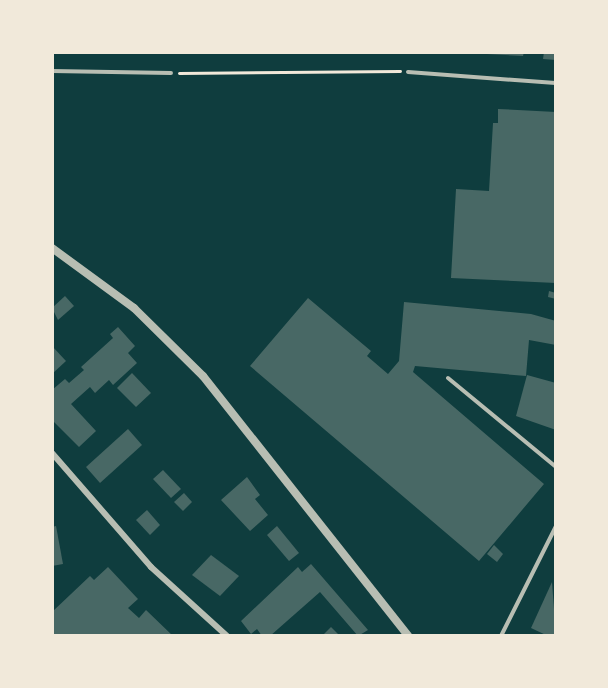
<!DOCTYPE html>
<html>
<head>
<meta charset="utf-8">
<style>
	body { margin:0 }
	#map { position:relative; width:608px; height:688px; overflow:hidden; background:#0f3d3e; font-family:"DM Sans",sans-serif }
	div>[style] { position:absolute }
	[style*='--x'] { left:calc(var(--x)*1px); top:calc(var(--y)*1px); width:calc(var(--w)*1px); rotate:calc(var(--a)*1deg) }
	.building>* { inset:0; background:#486865 }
	.path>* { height:3px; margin:-1.5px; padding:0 1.5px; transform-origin:1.5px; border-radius:1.5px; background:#f1e9da }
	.service>* { height:4px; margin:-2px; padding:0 2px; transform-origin:2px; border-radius:2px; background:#b8beb3 }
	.minor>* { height:6px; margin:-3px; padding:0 3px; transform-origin:3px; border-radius:3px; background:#b8beb3 }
	.tertiary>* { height:8px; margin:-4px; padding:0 4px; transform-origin:4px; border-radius:4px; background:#b8beb3 }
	span { translate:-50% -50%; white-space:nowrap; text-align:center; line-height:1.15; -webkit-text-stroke:4.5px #f1e9da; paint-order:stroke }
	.frame { position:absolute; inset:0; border:54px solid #f1e9da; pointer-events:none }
</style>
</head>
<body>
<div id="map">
	<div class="building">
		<div style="clip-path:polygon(449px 52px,524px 52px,523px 56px)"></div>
		<div style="clip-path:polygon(544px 52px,556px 52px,556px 60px,543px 59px)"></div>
		<div style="clip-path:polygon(498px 109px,556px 112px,556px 283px,451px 278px,456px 189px,489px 191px,493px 123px,498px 123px)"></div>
		<div style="clip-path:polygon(549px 291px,556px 293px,556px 299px,548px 297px)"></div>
		<div style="clip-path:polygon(65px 296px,74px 306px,58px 320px,52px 308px)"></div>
		<div style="clip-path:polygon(308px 298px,371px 351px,367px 356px,388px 374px,399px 361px,404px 302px,531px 314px,556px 321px,556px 345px,529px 340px,526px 376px,415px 366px,413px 372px,544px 484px,479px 561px,250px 366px)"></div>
		<div style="clip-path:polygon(118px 327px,135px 346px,128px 353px,137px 363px,113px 385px,109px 380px,95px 393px,90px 387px,71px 404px,96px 431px,79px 447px,52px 420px,52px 390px,65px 379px,69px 383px,84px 370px,81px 367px,113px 338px,110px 334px)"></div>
		<div style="clip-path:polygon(52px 346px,66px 361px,52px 374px)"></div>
		<div style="clip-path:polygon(132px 373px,151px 393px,136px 407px,117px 388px)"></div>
		<div style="clip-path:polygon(527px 375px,556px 383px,556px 430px,516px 416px)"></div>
		<div style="clip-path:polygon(128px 429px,142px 445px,100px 483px,86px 467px)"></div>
		<div style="clip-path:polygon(163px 470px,181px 489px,171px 498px,153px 479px)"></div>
		<div style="clip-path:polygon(247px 477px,260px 495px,255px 499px,268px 515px,250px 531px,221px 500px)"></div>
		<div style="clip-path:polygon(184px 493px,192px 502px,183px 511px,174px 502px)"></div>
		<div style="clip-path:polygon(147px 510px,160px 525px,150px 535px,136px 520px)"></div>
		<div style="clip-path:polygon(56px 526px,63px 564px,52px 566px,52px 527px)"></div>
		<div style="clip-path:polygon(277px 526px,299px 553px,289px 561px,267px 535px)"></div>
		<div style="clip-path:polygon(494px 545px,503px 554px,497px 562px,487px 554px)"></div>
		<div style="clip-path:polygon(211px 555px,239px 576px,220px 596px,192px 575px)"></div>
		<div style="clip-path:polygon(311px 564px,368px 630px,358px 636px,320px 592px,270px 636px,262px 636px,257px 629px,251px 634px,241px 621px,298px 567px,302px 572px)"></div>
		<div style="clip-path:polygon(108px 567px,138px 599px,128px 608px,139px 618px,146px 610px,173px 636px,52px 636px,52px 612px,90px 576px,94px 580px)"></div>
		<div style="clip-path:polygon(552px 582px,556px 635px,548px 636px,531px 628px)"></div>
		<div style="clip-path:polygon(331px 627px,340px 636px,322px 636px)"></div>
	</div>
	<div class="path">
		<div style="--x:179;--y:73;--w:221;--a:-0.5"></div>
	</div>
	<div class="service">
		<div style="--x:52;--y:71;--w:119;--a:1"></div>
		<div style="--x:408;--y:72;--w:148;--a:4.3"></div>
		<div style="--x:448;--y:378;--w:140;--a:39.5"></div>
		<div style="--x:501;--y:636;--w:123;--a:-63.4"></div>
	</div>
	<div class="minor">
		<div style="--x:52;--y:453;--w:151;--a:49"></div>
		<div style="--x:151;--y:567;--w:103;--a:42.2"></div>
	</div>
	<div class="tertiary">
		<div style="--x:52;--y:248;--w:102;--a:36.2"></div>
		<div style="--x:134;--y:308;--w:97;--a:44.6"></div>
		<div style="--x:203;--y:376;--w:331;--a:51.7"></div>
	</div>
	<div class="frame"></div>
</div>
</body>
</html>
